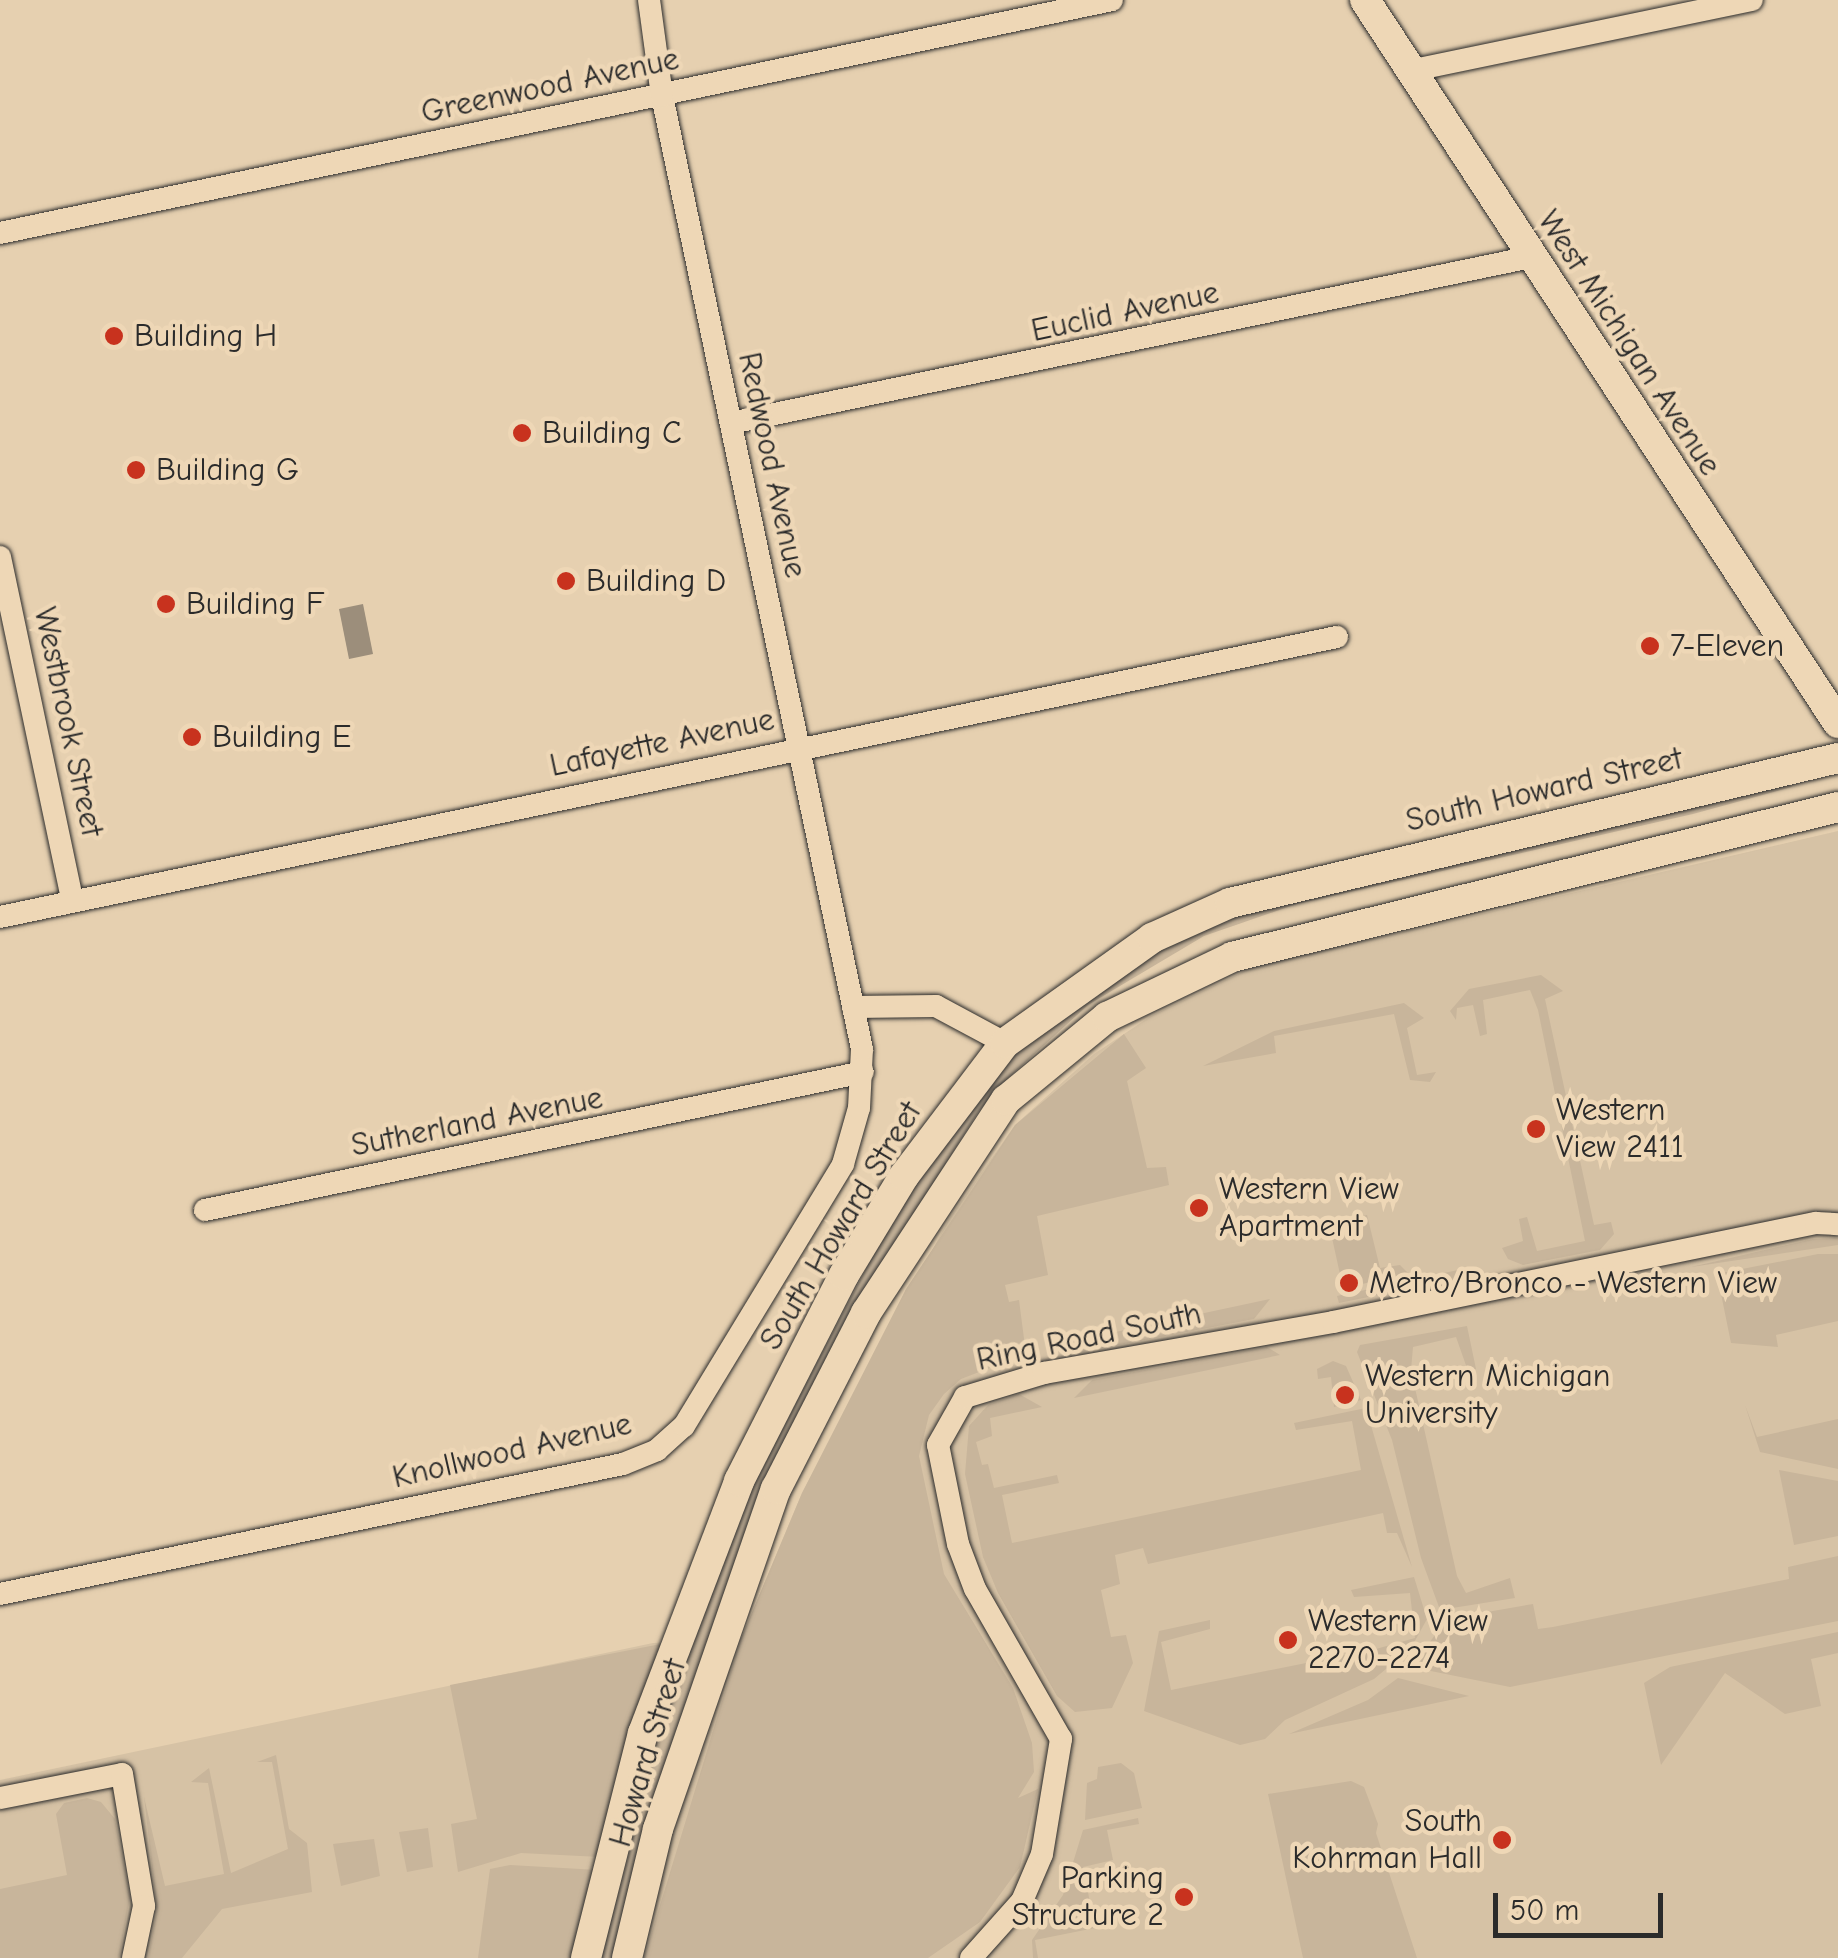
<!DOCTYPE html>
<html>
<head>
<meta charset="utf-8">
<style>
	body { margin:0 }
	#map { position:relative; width:1838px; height:1958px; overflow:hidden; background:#e6d0b0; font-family:"Comic Neue",sans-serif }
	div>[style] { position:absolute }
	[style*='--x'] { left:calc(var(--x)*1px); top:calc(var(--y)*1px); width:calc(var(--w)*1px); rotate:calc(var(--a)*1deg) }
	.built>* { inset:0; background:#d6c2a5 }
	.green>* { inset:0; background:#c8b59b }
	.water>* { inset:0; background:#9c8e7b }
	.roads { filter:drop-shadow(0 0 2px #2b2b2b) drop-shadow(0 0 2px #2b2b2b) }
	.street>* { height:22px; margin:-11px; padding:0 11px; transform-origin:11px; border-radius:11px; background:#eed7b6 }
	.secondary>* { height:30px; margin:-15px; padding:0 15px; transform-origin:15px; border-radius:15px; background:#eed7b6 }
	.dots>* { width:28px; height:28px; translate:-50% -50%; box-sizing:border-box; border:5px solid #eed7b6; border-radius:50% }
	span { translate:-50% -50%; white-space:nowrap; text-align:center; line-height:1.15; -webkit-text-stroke:9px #eed7b6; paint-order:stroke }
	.street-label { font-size:32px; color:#2b2b2b }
	.poi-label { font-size:32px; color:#2b2b2b }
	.left { translate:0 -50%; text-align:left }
	.right { translate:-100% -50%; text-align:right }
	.scale { position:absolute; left:1493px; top:1893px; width:170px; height:45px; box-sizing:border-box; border:5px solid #2b2b2b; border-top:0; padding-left:12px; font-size:30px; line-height:35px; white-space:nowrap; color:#2b2b2b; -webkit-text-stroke:8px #eed7b6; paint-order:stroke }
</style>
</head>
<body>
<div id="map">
	<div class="built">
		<div style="clip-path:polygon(1838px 831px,1838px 1958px,0 1958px,0 1780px,653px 1643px,741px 1639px,802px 1493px,949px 1219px,1015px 1125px,1094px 1054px,1151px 1016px,1253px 967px)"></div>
	</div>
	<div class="green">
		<div style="clip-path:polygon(1788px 779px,1792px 787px,1693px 814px,1297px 904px,1204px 936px,1088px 1005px,1008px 1078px,978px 1112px,887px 1258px,723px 1596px,653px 1802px,615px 1958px,601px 1958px,674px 1688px,751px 1490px,882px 1238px,947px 1136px,1021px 1047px,1128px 965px,1223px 917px)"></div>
		<div style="clip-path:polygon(1541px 975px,1563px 991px,1545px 999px,1594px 1225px,1611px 1222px,1614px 1234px,1600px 1250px,1523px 1265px,1508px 1259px,1502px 1248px,1523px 1241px,1519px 1219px,1527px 1217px,1537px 1251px,1585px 1241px,1538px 1010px,1530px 990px,1483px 1000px,1487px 1034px,1480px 1036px,1473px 1005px,1457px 1008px,1456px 1020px,1450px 1011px,1469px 989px)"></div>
		<div style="clip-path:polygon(1404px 1003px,1424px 1018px,1407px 1028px,1417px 1075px,1436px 1072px,1430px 1082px,1410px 1080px,1394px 1014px,1274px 1036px,1276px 1053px,1203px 1066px,1274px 1031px)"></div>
		<div style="clip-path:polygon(1124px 1034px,1146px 1068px,1127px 1081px,1147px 1168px,1166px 1167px,1169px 1185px,1037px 1216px,1048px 1275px,1005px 1285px,1009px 1302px,1019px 1300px,1026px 1354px,961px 1379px,944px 1394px,929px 1415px,919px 1456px,944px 1574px,1013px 1688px,1032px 1743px,1034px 1772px,1018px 1798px,1038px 1789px,1020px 1867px,980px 1922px,928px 1958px,644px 1958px,741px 1639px,802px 1493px,906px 1289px,1015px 1125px)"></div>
		<div style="clip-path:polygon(1367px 1215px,1380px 1268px,1400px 1265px,1409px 1274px,1343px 1288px,1329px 1224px)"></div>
		<div style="clip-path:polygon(1838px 1238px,1838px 1245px,1691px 1267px,1813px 1239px)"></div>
		<div style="clip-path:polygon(1818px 1254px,1838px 1254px,1838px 1321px,1776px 1335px,1778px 1347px,1731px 1343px,1717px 1274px)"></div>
		<div style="clip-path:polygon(1472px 1267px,1458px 1279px,1339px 1303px,1337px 1296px)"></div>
		<div style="clip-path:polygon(1270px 1299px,1254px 1319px,1082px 1352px,1064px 1343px)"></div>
		<div style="clip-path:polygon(1467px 1326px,1476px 1369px,1468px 1371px,1456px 1337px,1413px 1347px,1411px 1370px,1457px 1576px,1466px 1593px,1510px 1578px,1515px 1598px,1446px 1609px,1439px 1607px,1421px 1558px,1392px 1440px,1357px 1352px,1360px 1345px)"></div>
		<div style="clip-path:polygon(1267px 1347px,1280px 1355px,1074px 1398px,1092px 1380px)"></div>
		<div style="clip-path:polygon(1333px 1361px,1346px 1366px,1361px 1400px,1334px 1407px,1331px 1377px,1318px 1379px,1317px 1369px)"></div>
		<div style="clip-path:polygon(1019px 1394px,1042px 1407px,990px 1418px,992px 1436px,976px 1442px,982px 1465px,988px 1464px,994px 1488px,1057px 1475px,1059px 1483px,1002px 1495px,1012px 1543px,1361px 1470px,1352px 1421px,1296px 1430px,1294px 1423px,1366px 1408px,1412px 1567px,1397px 1533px,1387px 1533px,1383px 1513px,1148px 1564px,1143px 1548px,1115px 1555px,1120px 1584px,1101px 1590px,1111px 1637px,1126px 1635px,1133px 1663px,1112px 1708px,1075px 1712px,1057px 1696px,998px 1593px,983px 1557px,965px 1474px,969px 1426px,988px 1405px)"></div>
		<div style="clip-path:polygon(1745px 1405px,1757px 1437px,1838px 1419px,1838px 1469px,1760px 1452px)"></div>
		<div style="clip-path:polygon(1779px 1470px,1838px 1481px,1838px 1536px,1794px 1545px)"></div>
		<div style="clip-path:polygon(1838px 1556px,1838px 1621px,1510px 1687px,1411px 1667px,1447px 1619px,1533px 1604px,1538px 1629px,1553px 1627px,1789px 1579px,1788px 1567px)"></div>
		<div style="clip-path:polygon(1414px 1577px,1427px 1619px,1411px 1648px,1374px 1679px,1285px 1720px,1265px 1739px,1240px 1745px,1144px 1711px,1159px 1631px,1210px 1620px,1210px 1629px,1161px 1642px,1171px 1690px,1376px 1649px,1415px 1638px,1410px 1593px,1354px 1597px,1351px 1590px)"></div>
		<div style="clip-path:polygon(1838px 1632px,1838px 1653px,1811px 1659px,1821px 1706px,1785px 1714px,1725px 1673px,1661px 1765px,1644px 1683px,1670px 1667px)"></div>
		<div style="clip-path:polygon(666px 1643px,600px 1857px,521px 1853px,458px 1872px,451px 1824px,477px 1819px,450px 1685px)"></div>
		<div style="clip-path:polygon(1398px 1678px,1469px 1696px,1289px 1734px,1368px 1700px)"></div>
		<div style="clip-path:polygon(276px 1755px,289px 1829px,307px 1843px,312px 1892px,222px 1909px,182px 1958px,148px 1958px,157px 1910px,144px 1797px,165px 1886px,224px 1874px,208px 1783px,191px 1782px,209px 1768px,231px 1873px,288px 1849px,272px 1762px,257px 1762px)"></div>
		<div style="clip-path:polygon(1121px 1763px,1134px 1773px,1142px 1808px,1085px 1820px,1087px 1783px,1097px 1779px,1098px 1767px)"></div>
		<div style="clip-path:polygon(1351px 1781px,1364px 1787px,1378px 1824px,1376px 1833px,1417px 1958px,1303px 1958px,1268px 1794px)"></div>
		<div style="clip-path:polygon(87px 1798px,101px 1802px,115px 1819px,130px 1897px,119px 1958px,0 1958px,0 1889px,67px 1875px,56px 1814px,64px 1803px)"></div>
		<div style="clip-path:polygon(1138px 1818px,1139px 1824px,1107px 1830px,1113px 1860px,1083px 1867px,1095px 1928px,1035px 1940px,1038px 1958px,1033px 1958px,1032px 1940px,1063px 1895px,1083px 1830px)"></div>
		<div style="clip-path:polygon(428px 1828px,433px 1867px,407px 1872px,399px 1832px)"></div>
		<div style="clip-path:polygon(374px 1839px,380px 1876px,341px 1886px,333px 1844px)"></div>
		<div style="clip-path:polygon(510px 1865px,598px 1870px,576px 1958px,478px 1958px,490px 1869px)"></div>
	</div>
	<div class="water">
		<div style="clip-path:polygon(363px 604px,373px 654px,349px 659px,339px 609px)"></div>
	</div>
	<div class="roads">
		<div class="street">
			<div style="--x:1409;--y:71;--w:350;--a:-11.7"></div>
			<div style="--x:0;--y:233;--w:1136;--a:-11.83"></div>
			<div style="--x:731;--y:423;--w:817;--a:-11.72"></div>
			<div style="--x:0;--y:557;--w:350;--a:78.1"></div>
			<div style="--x:0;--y:917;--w:1366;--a:-11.83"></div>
			<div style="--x:853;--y:1007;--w:83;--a:-0.7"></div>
			<div style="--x:936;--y:1006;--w:78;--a:28.2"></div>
			<div style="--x:205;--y:1210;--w:672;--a:-11.84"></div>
			<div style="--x:0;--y:1594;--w:636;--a:-11.79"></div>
			<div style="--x:623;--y:1464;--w:37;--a:-22"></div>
			<div style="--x:657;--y:1450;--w:36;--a:-42"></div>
			<div style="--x:684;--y:1426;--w:306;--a:-58.7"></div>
			<div style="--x:843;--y:1164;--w:58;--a:-74.1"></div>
			<div style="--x:859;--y:1108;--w:59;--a:-87.1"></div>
			<div style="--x:862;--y:1049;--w:974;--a:-101.85"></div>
			<div style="--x:662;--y:96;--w:97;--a:-97.7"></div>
			<div style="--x:0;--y:1798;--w:124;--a:-11.1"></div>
			<div style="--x:122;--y:1774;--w:134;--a:80.5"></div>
			<div style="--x:144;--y:1906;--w:53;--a:101.9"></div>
			<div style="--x:971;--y:1958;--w:76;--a:-48.2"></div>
			<div style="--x:1022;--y:1901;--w:51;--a:-66.9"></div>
			<div style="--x:1042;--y:1854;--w:117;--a:-80.6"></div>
			<div style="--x:1061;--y:1739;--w:173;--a:-119.8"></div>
			<div style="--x:975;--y:1589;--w:48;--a:-110.7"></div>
			<div style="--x:958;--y:1544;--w:101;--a:-101.4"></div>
			<div style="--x:938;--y:1445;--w:55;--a:-60.6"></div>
			<div style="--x:965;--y:1397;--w:83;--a:-16.9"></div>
			<div style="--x:1044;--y:1373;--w:293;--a:-10"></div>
			<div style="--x:1333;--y:1322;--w:493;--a:-11.6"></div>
			<div style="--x:1816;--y:1223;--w:22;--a:3"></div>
		</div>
		<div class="secondary">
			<div style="--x:1365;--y:0;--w:864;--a:56.81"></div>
			<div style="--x:586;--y:1958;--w:232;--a:-75.8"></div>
			<div style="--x:643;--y:1733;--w:270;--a:-69.1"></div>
			<div style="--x:739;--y:1481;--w:231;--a:-63"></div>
			<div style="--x:844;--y:1275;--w:116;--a:-58.8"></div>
			<div style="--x:904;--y:1176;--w:167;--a:-52.8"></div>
			<div style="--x:1005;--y:1043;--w:181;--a:-35.5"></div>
			<div style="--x:1152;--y:938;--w:85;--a:-24.2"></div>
			<div style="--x:1230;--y:903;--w:625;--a:-13.41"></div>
			<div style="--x:627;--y:1958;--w:133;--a:-76.5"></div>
			<div style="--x:658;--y:1829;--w:360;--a:-70.9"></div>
			<div style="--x:776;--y:1489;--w:198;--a:-62.9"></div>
			<div style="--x:866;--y:1313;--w:255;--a:-56.7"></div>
			<div style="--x:1006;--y:1100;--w:131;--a:-39.4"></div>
			<div style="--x:1107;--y:1017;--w:139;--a:-25.6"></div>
			<div style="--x:1232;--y:957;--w:624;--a:-13.9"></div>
		</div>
	</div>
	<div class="dots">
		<div style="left:114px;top:336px;background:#c8321e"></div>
		<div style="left:522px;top:433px;background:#c8321e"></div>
		<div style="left:136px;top:470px;background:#c8321e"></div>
		<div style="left:566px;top:581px;background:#c8321e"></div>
		<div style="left:166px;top:604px;background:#c8321e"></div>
		<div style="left:1650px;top:646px;background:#c8321e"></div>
		<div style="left:192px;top:737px;background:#c8321e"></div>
		<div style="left:1536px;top:1129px;background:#c8321e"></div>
		<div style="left:1199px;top:1208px;background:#c8321e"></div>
		<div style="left:1349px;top:1283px;background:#c8321e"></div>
		<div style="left:1345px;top:1395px;background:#c8321e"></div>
		<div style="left:1288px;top:1640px;background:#c8321e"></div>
		<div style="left:1502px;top:1840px;background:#c8321e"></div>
		<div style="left:1184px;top:1897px;background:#c8321e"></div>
	</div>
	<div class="street-label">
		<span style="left:550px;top:86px;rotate:-12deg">Greenwood Avenue</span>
		<span style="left:1125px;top:312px;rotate:-12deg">Euclid Avenue</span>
		<span style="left:1629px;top:343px;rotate:57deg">West Michigan Avenue</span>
		<span style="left:772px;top:465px;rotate:78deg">Redwood Avenue</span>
		<span style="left:68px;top:722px;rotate:78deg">Westbrook Street</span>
		<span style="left:662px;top:743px;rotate:-12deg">Lafayette Avenue</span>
		<span style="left:1544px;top:790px;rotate:-13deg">South Howard Street</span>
		<span style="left:477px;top:1122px;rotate:-11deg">Sutherland Avenue</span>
		<span style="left:841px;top:1226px;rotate:-59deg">South Howard Street</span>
		<span style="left:1089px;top:1337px;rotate:-12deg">Ring Road South</span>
		<span style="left:512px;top:1451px;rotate:-13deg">Knollwood Avenue</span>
		<span style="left:648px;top:1753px;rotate:-73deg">Howard Street</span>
	</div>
	<div class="poi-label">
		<span class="left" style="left:134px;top:336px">Building H</span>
		<span class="left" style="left:542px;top:433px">Building C</span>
		<span class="left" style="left:156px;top:470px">Building G</span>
		<span class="left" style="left:586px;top:581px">Building D</span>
		<span class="left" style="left:186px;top:604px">Building F</span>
		<span class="left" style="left:1670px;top:646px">7-Eleven</span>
		<span class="left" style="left:212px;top:737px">Building E</span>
		<span class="left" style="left:1556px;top:1129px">Western<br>View 2411</span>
		<span class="left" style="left:1219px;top:1208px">Western View<br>Apartment</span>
		<span class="left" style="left:1369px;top:1283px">Metro/Bronco - Western View</span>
		<span class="left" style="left:1365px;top:1395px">Western Michigan<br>University</span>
		<span class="left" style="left:1308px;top:1640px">Western View<br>2270-2274</span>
		<span class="right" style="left:1482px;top:1840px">South<br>Kohrman Hall</span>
		<span class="right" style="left:1164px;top:1897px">Parking<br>Structure 2</span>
	</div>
	<div class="scale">50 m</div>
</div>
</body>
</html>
